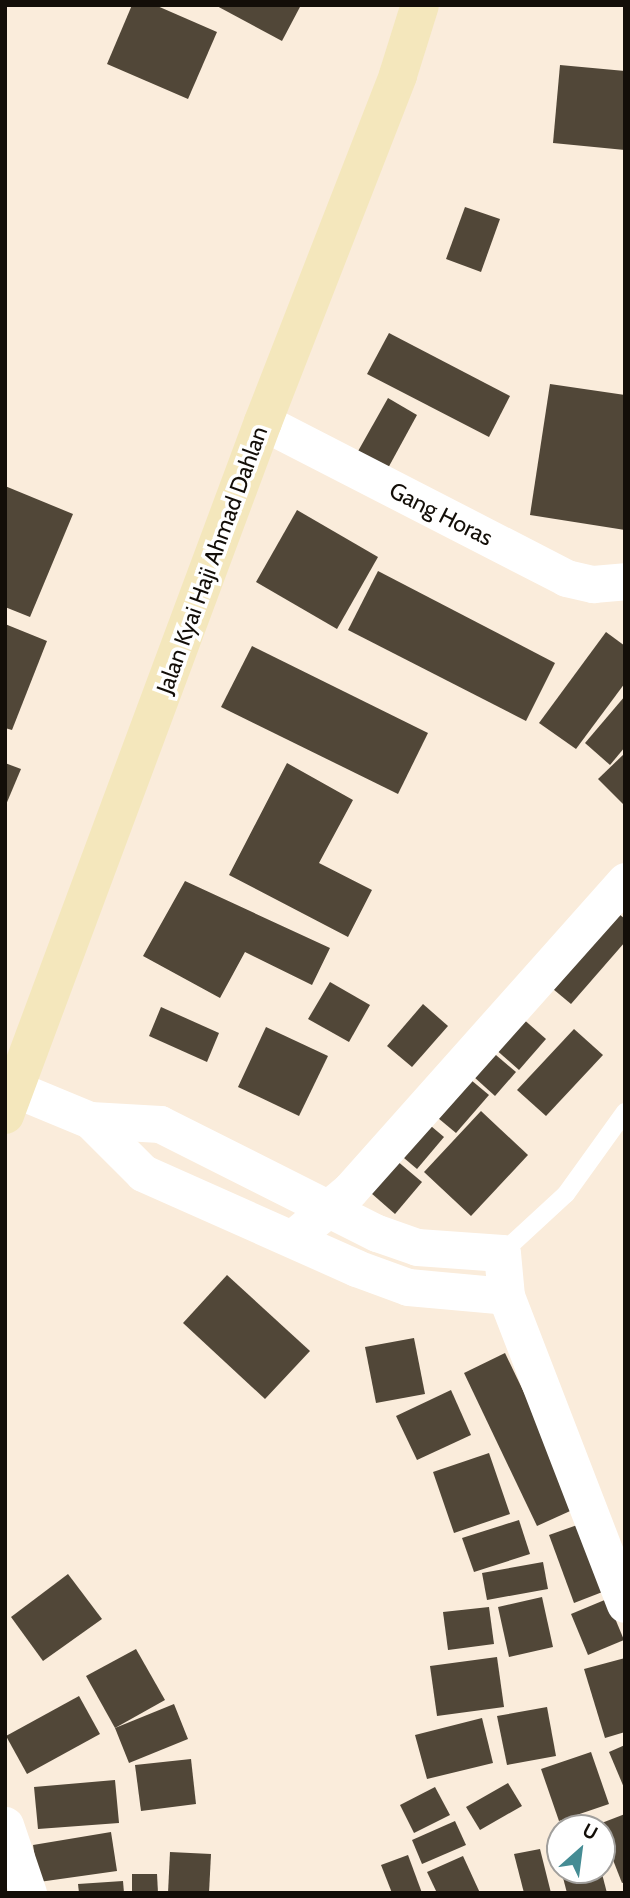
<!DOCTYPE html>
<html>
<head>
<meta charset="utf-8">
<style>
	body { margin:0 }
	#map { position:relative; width:630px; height:1898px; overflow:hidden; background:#faecdb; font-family:Cabin,sans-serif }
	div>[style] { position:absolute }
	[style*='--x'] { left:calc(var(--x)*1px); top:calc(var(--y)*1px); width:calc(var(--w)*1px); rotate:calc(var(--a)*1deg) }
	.building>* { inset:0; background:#514738 }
	.lane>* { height:18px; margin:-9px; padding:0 9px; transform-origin:9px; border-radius:9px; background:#fff }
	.street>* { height:37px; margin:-18.5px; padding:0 18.5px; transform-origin:18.5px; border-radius:18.5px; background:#fff }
	.secondary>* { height:38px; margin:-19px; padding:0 19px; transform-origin:19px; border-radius:19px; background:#f4e7bc }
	span { translate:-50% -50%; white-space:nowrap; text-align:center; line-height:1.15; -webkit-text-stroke:7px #fff; paint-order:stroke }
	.street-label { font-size:23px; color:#130e08 }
	.frame { position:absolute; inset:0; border:7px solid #130e08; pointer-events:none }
	.north { position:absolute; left:546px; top:1814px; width:70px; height:70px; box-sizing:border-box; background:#fff; border:2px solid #a19f9c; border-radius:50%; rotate:28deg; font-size:19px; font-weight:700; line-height:28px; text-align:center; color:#130e08 }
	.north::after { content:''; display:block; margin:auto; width:24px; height:32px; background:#458c94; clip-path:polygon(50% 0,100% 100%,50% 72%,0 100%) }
</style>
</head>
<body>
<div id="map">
	<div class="building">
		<div style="clip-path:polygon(132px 5px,155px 5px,217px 32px,188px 99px,107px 64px)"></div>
		<div style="clip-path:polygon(215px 5px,301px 5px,282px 41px)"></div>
		<div style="clip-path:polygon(560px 65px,625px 71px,625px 150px,553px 143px)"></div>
		<div style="clip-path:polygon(465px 207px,500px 219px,481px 272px,446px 259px)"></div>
		<div style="clip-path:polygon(389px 333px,510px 396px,489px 437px,367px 374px)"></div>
		<div style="clip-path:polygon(550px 384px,625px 395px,625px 530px,530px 515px)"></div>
		<div style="clip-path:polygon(388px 398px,417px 415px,387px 470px,357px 453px)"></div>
		<div style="clip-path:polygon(5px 486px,73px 514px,30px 617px,5px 607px)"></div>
		<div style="clip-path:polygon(297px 510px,378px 557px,337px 629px,256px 582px)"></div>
		<div style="clip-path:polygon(378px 571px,555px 663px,526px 721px,348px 630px)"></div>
		<div style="clip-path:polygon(5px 624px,47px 641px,12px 730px,5px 728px)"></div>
		<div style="clip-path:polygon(606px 632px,625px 646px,625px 683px,576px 749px,539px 723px)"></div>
		<div style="clip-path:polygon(252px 646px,428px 733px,398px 794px,221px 707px)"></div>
		<div style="clip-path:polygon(625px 696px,625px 747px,610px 765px,585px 743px)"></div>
		<div style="clip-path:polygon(625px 753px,625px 806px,598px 779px)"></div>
		<div style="clip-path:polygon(5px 763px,21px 769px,5px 807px)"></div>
		<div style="clip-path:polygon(287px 763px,353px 800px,319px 863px,372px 890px,348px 937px,229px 875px)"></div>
		<div style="clip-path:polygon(185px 881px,330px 948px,312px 985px,245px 952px,220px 998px,143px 956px)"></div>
		<div style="clip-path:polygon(607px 904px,625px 919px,625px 942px,571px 1004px,541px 979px)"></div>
		<div style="clip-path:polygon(330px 982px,370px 1005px,349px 1042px,308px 1019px)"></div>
		<div style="clip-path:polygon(423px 1004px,448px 1026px,412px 1067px,387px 1046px)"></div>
		<div style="clip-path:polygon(161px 1007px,219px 1033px,207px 1062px,149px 1036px)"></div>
		<div style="clip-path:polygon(513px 1010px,546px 1039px,519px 1070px,486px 1041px)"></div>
		<div style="clip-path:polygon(266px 1027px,328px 1056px,299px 1116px,238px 1087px)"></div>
		<div style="clip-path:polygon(574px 1029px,603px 1055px,546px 1116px,517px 1090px)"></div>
		<div style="clip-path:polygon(483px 1044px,516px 1072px,495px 1096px,463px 1067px)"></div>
		<div style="clip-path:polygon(459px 1070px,489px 1095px,456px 1133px,426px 1108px)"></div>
		<div style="clip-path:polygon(481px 1111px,528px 1155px,471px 1216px,424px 1172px)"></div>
		<div style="clip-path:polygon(419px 1116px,444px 1137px,417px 1169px,391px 1147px)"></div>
		<div style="clip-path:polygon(390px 1155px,422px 1182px,395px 1214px,363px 1186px)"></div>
		<div style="clip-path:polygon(227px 1275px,310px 1351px,265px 1399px,183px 1323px)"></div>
		<div style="clip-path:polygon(414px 1338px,425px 1394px,376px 1403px,365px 1347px)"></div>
		<div style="clip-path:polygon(505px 1353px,579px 1507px,537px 1526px,464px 1373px)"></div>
		<div style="clip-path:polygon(451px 1390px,471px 1435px,417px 1460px,396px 1416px)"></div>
		<div style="clip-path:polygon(489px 1453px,510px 1514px,454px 1533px,433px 1472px)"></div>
		<div style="clip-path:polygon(519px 1520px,530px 1554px,474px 1572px,462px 1538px)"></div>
		<div style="clip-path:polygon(580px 1524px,605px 1591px,574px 1603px,549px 1535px)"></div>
		<div style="clip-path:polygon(543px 1562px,548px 1589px,487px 1600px,482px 1573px)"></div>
		<div style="clip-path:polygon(68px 1574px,102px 1619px,43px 1661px,11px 1617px)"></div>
		<div style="clip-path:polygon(542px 1597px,553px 1647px,509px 1657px,498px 1607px)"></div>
		<div style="clip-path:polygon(607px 1599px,624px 1640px,588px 1655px,571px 1614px)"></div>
		<div style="clip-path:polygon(489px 1607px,494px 1644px,448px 1650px,443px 1612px)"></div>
		<div style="clip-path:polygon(136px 1649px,165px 1700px,115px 1728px,86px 1676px)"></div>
		<div style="clip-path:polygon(497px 1657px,504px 1707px,437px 1716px,430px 1666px)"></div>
		<div style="clip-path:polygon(625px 1658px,625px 1732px,605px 1738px,584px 1669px)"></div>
		<div style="clip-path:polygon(79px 1696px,100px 1734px,27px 1774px,6px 1736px)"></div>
		<div style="clip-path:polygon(174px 1704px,188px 1739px,129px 1763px,115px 1728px)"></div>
		<div style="clip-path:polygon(547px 1707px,556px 1756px,507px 1765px,497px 1716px)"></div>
		<div style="clip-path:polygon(482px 1718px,493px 1763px,427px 1779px,415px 1735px)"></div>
		<div style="clip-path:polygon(625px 1745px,625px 1790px,609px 1752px)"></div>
		<div style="clip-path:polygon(591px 1752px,609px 1804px,559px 1821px,541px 1769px)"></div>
		<div style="clip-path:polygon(191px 1759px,196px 1804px,141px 1811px,135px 1765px)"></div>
		<div style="clip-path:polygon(115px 1780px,119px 1823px,38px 1829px,34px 1787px)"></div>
		<div style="clip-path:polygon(508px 1783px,522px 1806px,480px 1830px,466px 1807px)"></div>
		<div style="clip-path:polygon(435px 1787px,450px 1815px,414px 1833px,400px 1805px)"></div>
		<div style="clip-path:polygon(625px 1814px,625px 1882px,622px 1883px,599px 1824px)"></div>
		<div style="clip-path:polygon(455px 1821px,466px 1845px,422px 1864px,412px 1840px)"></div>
		<div style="clip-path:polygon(111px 1832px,117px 1871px,39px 1882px,33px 1845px)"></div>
		<div style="clip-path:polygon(540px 1849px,551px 1893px,524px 1893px,514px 1854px)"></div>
		<div style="clip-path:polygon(170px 1852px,211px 1854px,209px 1893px,168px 1893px)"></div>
		<div style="clip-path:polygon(408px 1855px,422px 1893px,392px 1893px,381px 1865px)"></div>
		<div style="clip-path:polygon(463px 1856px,480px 1893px,437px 1893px,427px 1872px)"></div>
		<div style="clip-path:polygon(561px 1870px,601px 1870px,607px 1893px,567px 1893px)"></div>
		<div style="clip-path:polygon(132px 1874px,157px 1874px,158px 1893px,132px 1893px)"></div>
		<div style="clip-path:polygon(123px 1881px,124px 1893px,79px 1893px,78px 1884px)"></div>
	</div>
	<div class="lane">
		<div style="--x:502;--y:1253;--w:87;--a:-42.7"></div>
		<div style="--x:566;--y:1194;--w:101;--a:-54.3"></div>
	</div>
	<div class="street">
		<div style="--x:263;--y:422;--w:341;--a:27.2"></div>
		<div style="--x:566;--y:578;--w:28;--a:13"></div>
		<div style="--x:593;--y:584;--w:32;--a:-5"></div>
		<div style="--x:15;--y:1089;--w:81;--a:22.5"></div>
		<div style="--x:90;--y:1120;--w:70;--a:3.3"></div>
		<div style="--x:160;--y:1124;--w:243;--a:26.7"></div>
		<div style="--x:377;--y:1233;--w:42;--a:19.3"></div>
		<div style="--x:417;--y:1247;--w:85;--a:4"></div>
		<div style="--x:502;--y:1253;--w:43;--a:84.7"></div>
		<div style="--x:506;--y:1296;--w:330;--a:68.9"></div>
		<div style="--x:90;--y:1120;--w:75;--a:45"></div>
		<div style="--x:143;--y:1173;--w:233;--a:24"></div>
		<div style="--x:356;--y:1268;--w:55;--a:20.1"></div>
		<div style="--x:408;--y:1287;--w:98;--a:5.2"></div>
		<div style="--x:294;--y:1237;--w:73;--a:-40"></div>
		<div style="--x:350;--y:1190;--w:414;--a:-48.3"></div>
		<div style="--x:5;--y:1825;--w:72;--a:71.3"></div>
	</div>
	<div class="secondary">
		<div style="--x:5;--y:1115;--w:739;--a:-69.58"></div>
		<div style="--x:263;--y:422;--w:372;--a:-68.7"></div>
		<div style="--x:398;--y:75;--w:73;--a:-72.6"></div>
	</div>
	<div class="street-label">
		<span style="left:441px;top:514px;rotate:27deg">Gang Horas</span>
		<span style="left:212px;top:560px;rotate:-70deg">Jalan Kyai Haji Ahmad Dahlan</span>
	</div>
	<div class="frame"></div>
	<div class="north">U</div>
</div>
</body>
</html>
